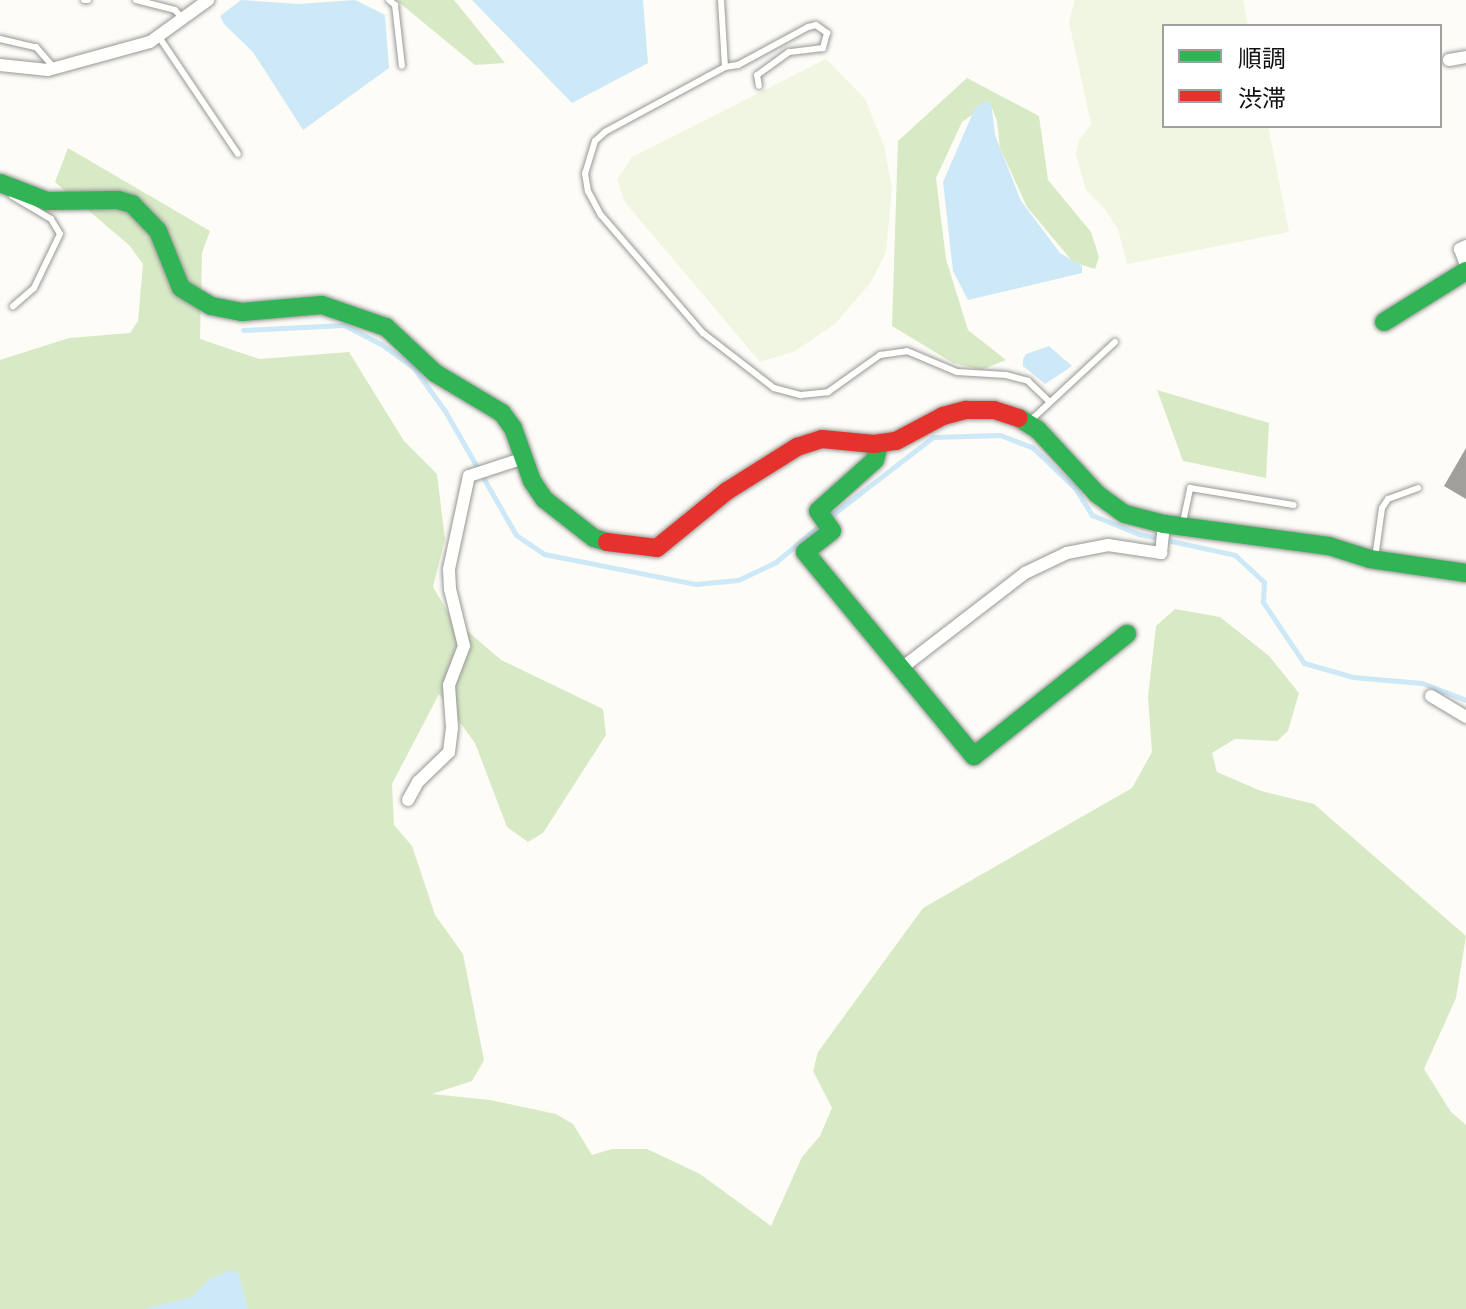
<!DOCTYPE html>
<html>
<head>
<meta charset="utf-8">
<style>
	body { margin:0 }
	#map { position:relative; width:1466px; height:1309px; overflow:hidden; background:#fdfcf7; font-family:Bitter,"Noto Sans JP",serif }
	div>[style] { position:absolute }
	[style*='--x'] { left:calc(var(--x)*1px); top:calc(var(--y)*1px); width:calc(var(--w)*1px); rotate:calc(var(--a)*1deg) }
	.forest>* { inset:0; background:#d8eac5 }
	.pitch>* { inset:0; background:#f0f6e1 }
	.water>* { inset:0; background:#cde8f7 }
	.stream>* { height:5px; margin:-2.5px; padding:0 2.5px; transform-origin:2.5px; border-radius:2.5px; background:#cde8f7 }
	.building>* { inset:0; background:#a19f9c }
	.roads { filter:drop-shadow(0 0 2px #979795) drop-shadow(0 0 2px #979795) }
	.lane>* { height:6px; margin:-3px; padding:0 3px; transform-origin:3px; border-radius:3px; background:#fffffe }
	.street>* { height:12px; margin:-6px; padding:0 6px; transform-origin:6px; border-radius:6px; background:#fffffe }
	.fast>* { height:18px; margin:-9px; padding:0 9px; transform-origin:9px; border-radius:9px; background:#30b455 }
	.jam>* { height:18px; margin:-9px; padding:0 9px; transform-origin:9px; border-radius:9px; background:#e5322d }
	span { translate:-50% -50%; white-space:nowrap; text-align:center; line-height:1.15; -webkit-text-stroke:8px #fff; paint-order:stroke }
	.legend { position:absolute; left:1162px; top:24px; width:280px; height:104px; box-sizing:border-box; background:#fff; border:2px solid #a0a0a0; margin:0; padding:10px 14px; list-style:none; font-size:24px; color:#111 }
	.legend li { display:flex; align-items:center; gap:16px; height:40px }
	.legend b { width:40px; border:2px solid #a0a0a0 }
</style>
</head>
<body>
<div id="map">
	<div class="forest">
		<div style="clip-path:polygon(396px 0,454px 0,505px 63px,475px 65px)"></div>
		<div style="clip-path:polygon(967px 78px,1039px 116px,1048px 180px,1091px 232px,1099px 257px,1095px 269px,1073px 262px,1027px 207px,1000px 148px,997px 121px,990px 103px,962px 122px,936px 178px,946px 259px,968px 330px,1006px 360px,981px 370px,953px 363px,892px 326px,898px 141px)"></div>
		<div style="clip-path:polygon(68px 148px,210px 231px,202px 253px,200px 339px,259px 359px,349px 352px,404px 441px,437px 474px,445px 539px,433px 587px,451px 617px,501px 660px,603px 709px,606px 735px,543px 833px,528px 842px,507px 827px,475px 743px,439px 694px,392px 784px,394px 825px,412px 846px,435px 915px,463px 954px,484px 1060px,472px 1081px,432px 1094px,490px 1100px,556px 1114px,573px 1124px,592px 1155px,612px 1149px,647px 1149px,700px 1174px,771px 1226px,802px 1157px,820px 1136px,832px 1108px,813px 1071px,818px 1052px,923px 908px,1132px 788px,1152px 752px,1148px 697px,1156px 626px,1175px 609px,1220px 617px,1269px 656px,1299px 693px,1288px 731px,1277px 741px,1235px 739px,1212px 753px,1217px 772px,1261px 791px,1314px 804px,1466px 936px,1456px 998px,1424px 1069px,1451px 1112px,1466px 1125px,1466px 1309px,0 1309px,0 360px,69px 338px,130px 333px,138px 321px,143px 264px,129px 245px,55px 182px)"></div>
		<div style="clip-path:polygon(1157px 390px,1269px 423px,1266px 478px,1183px 461px)"></div>
	</div>
	<div class="pitch">
		<div style="clip-path:polygon(1075px 0,1243px 0,1248px 26px,1164px 26px,1164px 126px,1268px 126px,1289px 232px,1127px 264px,1118px 229px,1104px 208px,1086px 190px,1076px 154px,1079px 140px,1091px 124px,1069px 22px)"></div>
		<div style="clip-path:polygon(826px 59px,865px 99px,884px 146px,892px 188px,886px 252px,871px 282px,836px 323px,795px 351px,760px 362px,625px 202px,617px 180px,632px 157px)"></div>
	</div>
	<div class="water">
		<div style="clip-path:polygon(241px 0,299px 4px,355px 0,385px 15px,389px 68px,303px 130px,253px 52px,224px 24px,220px 16px)"></div>
		<div style="clip-path:polygon(472px 0,643px 0,648px 63px,572px 103px)"></div>
		<div style="clip-path:polygon(983px 102px,991px 102px,995px 135px,1021px 201px,1060px 253px,1082px 266px,1082px 273px,968px 300px,953px 271px,943px 182px,975px 108px)"></div>
		<div style="clip-path:polygon(1049px 346px,1072px 366px,1045px 384px,1023px 366px,1023px 359px,1026px 354px)"></div>
		<div style="clip-path:polygon(227px 1271px,238px 1272px,248px 1309px,144px 1309px,192px 1297px,208px 1280px)"></div>
	</div>
	<div class="stream">
		<div style="--x:243;--y:330;--w:101;--a:-2.8"></div>
		<div style="--x:344;--y:325;--w:42;--a:27.2"></div>
		<div style="--x:381;--y:344;--w:41;--a:36"></div>
		<div style="--x:414;--y:368;--w:53;--a:54.2"></div>
		<div style="--x:445;--y:411;--w:143;--a:60.2"></div>
		<div style="--x:516;--y:535;--w:34;--a:34"></div>
		<div style="--x:544;--y:554;--w:155;--a:11.2"></div>
		<div style="--x:696;--y:584;--w:42;--a:-5.4"></div>
		<div style="--x:738;--y:580;--w:42;--a:-25.3"></div>
		<div style="--x:776;--y:562;--w:59;--a:-40.2"></div>
		<div style="--x:828;--y:518;--w:133;--a:-37.6"></div>
		<div style="--x:933;--y:437;--w:67;--a:-1.7"></div>
		<div style="--x:1000;--y:435;--w:34;--a:21"></div>
		<div style="--x:1032;--y:447;--w:59;--a:43.6"></div>
		<div style="--x:1075;--y:488;--w:32;--a:58"></div>
		<div style="--x:1092;--y:515;--w:51;--a:22"></div>
		<div style="--x:1139;--y:534;--w:98;--a:12.3"></div>
		<div style="--x:1235;--y:555;--w:40;--a:43"></div>
		<div style="--x:1264;--y:582;--w:20;--a:93"></div>
		<div style="--x:1263;--y:602;--w:73;--a:56.1"></div>
		<div style="--x:1304;--y:663;--w:51;--a:15.9"></div>
		<div style="--x:1353;--y:677;--w:69;--a:5"></div>
		<div style="--x:1422;--y:683;--w:47;--a:21.1"></div>
	</div>
	<div class="building">
		<div style="clip-path:polygon(1466px 448px,1466px 499px,1444px 486px)"></div>
	</div>
	<div class="roads">
		<div class="lane">
			<div style="--x:84;--y:0;--w:4;--a:0"></div>
			<div style="--x:136;--y:0;--w:40;--a:14.4"></div>
			<div style="--x:175;--y:10;--w:12;--a:48"></div>
			<div style="--x:389;--y:0;--w:8;--a:40"></div>
			<div style="--x:395;--y:5;--w:61;--a:83.5"></div>
			<div style="--x:721;--y:0;--w:67;--a:86.6"></div>
			<div style="--x:725;--y:67;--w:136;--a:151.6"></div>
			<div style="--x:605;--y:132;--w:13;--a:138"></div>
			<div style="--x:595;--y:141;--w:34;--a:107"></div>
			<div style="--x:585;--y:173;--w:18;--a:81"></div>
			<div style="--x:588;--y:191;--w:27;--a:62"></div>
			<div style="--x:601;--y:215;--w:156;--a:49.2"></div>
			<div style="--x:703;--y:333;--w:90;--a:37.8"></div>
			<div style="--x:774;--y:388;--w:28;--a:15"></div>
			<div style="--x:801;--y:395;--w:27;--a:-6"></div>
			<div style="--x:828;--y:392;--w:64;--a:-35.4"></div>
			<div style="--x:880;--y:355;--w:27;--a:-8"></div>
			<div style="--x:907;--y:351;--w:54;--a:22.8"></div>
			<div style="--x:957;--y:372;--w:49;--a:3.5"></div>
			<div style="--x:1006;--y:375;--w:23;--a:15"></div>
			<div style="--x:1028;--y:381;--w:30;--a:44"></div>
			<div style="--x:159;--y:37;--w:141;--a:56"></div>
			<div style="--x:0;--y:39;--w:37;--a:13"></div>
			<div style="--x:36;--y:47;--w:29;--a:49"></div>
			<div style="--x:725;--y:67;--w:13;--a:-9"></div>
			<div style="--x:738;--y:65;--w:80;--a:-28.5"></div>
			<div style="--x:808;--y:27;--w:8;--a:-14"></div>
			<div style="--x:816;--y:25;--w:14;--a:36"></div>
			<div style="--x:827;--y:33;--w:16;--a:105"></div>
			<div style="--x:823;--y:48;--w:34;--a:173"></div>
			<div style="--x:789;--y:52;--w:39;--a:144"></div>
			<div style="--x:757;--y:75;--w:11;--a:80"></div>
			<div style="--x:12;--y:196;--w:45;--a:30.5"></div>
			<div style="--x:51;--y:219;--w:17;--a:59"></div>
			<div style="--x:60;--y:234;--w:60;--a:115.7"></div>
			<div style="--x:34;--y:288;--w:28;--a:139"></div>
			<div style="--x:1030;--y:421;--w:116;--a:-42.9"></div>
			<div style="--x:1183;--y:522;--w:35;--a:-78"></div>
			<div style="--x:1190;--y:488;--w:105;--a:9.3"></div>
			<div style="--x:1375;--y:558;--w:50;--a:-82"></div>
			<div style="--x:1382;--y:508;--w:11;--a:-56"></div>
			<div style="--x:1388;--y:499;--w:32;--a:-20"></div>
		</div>
		<div class="street">
			<div style="--x:1449;--y:60;--w:17;--a:-10"></div>
			<div style="--x:0;--y:65;--w:48;--a:5.9"></div>
			<div style="--x:48;--y:70;--w:106;--a:-15.4"></div>
			<div style="--x:150;--y:42;--w:72;--a:-35.9"></div>
			<div style="--x:1466;--y:246;--w:7;--a:153"></div>
			<div style="--x:1460;--y:249;--w:17;--a:69"></div>
			<div style="--x:903;--y:667;--w:154;--a:-37.6"></div>
			<div style="--x:1025;--y:573;--w:47;--a:-25.5"></div>
			<div style="--x:1067;--y:553;--w:42;--a:-11"></div>
			<div style="--x:1108;--y:545;--w:54;--a:8.6"></div>
			<div style="--x:1161;--y:553;--w:29;--a:-84"></div>
			<div style="--x:1431;--y:696;--w:41;--a:31"></div>
			<div style="--x:408;--y:800;--w:21;--a:-61"></div>
			<div style="--x:418;--y:782;--w:43;--a:-44.1"></div>
			<div style="--x:449;--y:752;--w:24;--a:-83"></div>
			<div style="--x:452;--y:728;--w:43;--a:-94"></div>
			<div style="--x:449;--y:685;--w:42;--a:-69"></div>
			<div style="--x:464;--y:646;--w:59;--a:-103.8"></div>
			<div style="--x:450;--y:589;--w:20;--a:-93"></div>
			<div style="--x:449;--y:569;--w:95;--a:-77.9"></div>
			<div style="--x:469;--y:476;--w:58;--a:-18.1"></div>
		</div>
		<div class="fast">
			<div style="--x:0;--y:183;--w:50;--a:21"></div>
			<div style="--x:47;--y:201;--w:71;--a:-0.8"></div>
			<div style="--x:118;--y:200;--w:15;--a:16"></div>
			<div style="--x:132;--y:204;--w:37;--a:46"></div>
			<div style="--x:158;--y:231;--w:61;--a:68"></div>
			<div style="--x:181;--y:288;--w:35;--a:31"></div>
			<div style="--x:211;--y:306;--w:32;--a:11"></div>
			<div style="--x:242;--y:312;--w:80;--a:-5"></div>
			<div style="--x:322;--y:305;--w:68;--a:19"></div>
			<div style="--x:386;--y:327;--w:67;--a:43.2"></div>
			<div style="--x:435;--y:373;--w:78;--a:30.8"></div>
			<div style="--x:502;--y:413;--w:19;--a:54"></div>
			<div style="--x:513;--y:428;--w:56;--a:70.3"></div>
			<div style="--x:532;--y:481;--w:22;--a:56"></div>
			<div style="--x:544;--y:499;--w:63;--a:38"></div>
			<div style="--x:594;--y:538;--w:14;--a:17"></div>
			<div style="--x:1384;--y:322;--w:97;--a:-31.9"></div>
			<div style="--x:1019;--y:418;--w:22;--a:32"></div>
			<div style="--x:1038;--y:430;--w:87;--a:47.3"></div>
			<div style="--x:1097;--y:494;--w:34;--a:36"></div>
			<div style="--x:1125;--y:514;--w:40;--a:14.4"></div>
			<div style="--x:1164;--y:524;--w:166;--a:7.6"></div>
			<div style="--x:1329;--y:546;--w:43;--a:17.6"></div>
			<div style="--x:1370;--y:559;--w:97;--a:8.3"></div>
			<div style="--x:879;--y:444;--w:16;--a:104"></div>
			<div style="--x:875;--y:460;--w:76;--a:138.2"></div>
			<div style="--x:818;--y:511;--w:24;--a:55"></div>
			<div style="--x:832;--y:531;--w:34;--a:142"></div>
			<div style="--x:805;--y:552;--w:265;--a:50.4"></div>
			<div style="--x:974;--y:756;--w:196;--a:-38.6"></div>
		</div>
		<div class="jam">
			<div style="--x:607;--y:542;--w:50;--a:6.8"></div>
			<div style="--x:657;--y:548;--w:90;--a:-39.2"></div>
			<div style="--x:727;--y:491;--w:83;--a:-32.2"></div>
			<div style="--x:797;--y:447;--w:26;--a:-18"></div>
			<div style="--x:822;--y:439;--w:52;--a:5.5"></div>
			<div style="--x:874;--y:444;--w:22;--a:-8"></div>
			<div style="--x:896;--y:441;--w:53;--a:-28"></div>
			<div style="--x:943;--y:416;--w:24;--a:-15"></div>
			<div style="--x:966;--y:410;--w:28;--a:0"></div>
			<div style="--x:994;--y:410;--w:26;--a:18"></div>
		</div>
	</div>
	<ul class="legend">
	<li><b style="height:10px;background:#30b455"></b>順調</li>
	<li><b style="height:10px;background:#e5322d"></b>渋滞</li>
	</ul>
</div>
</body>
</html>
